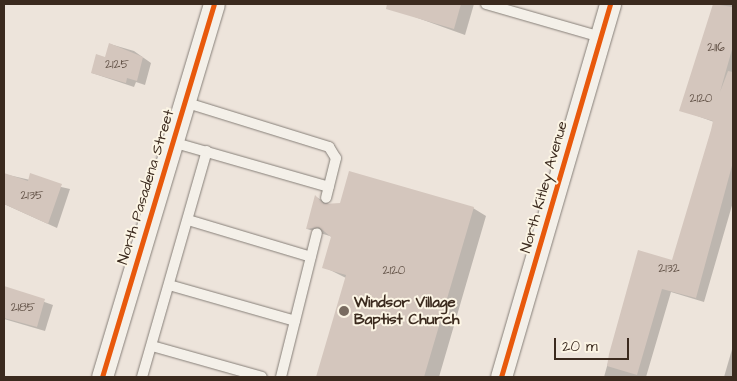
<!DOCTYPE html>
<html>
<head>
<meta charset="utf-8">
<style>
	body { margin:0 }
	#map { position:relative; width:737px; height:381px; overflow:hidden; background:#ede4db; font-family:"Architects Daughter",sans-serif }
	div>[style] { position:absolute }
	[style*='--x'] { left:calc(var(--x)*1px); top:calc(var(--y)*1px); width:calc(var(--w)*1px); rotate:calc(var(--a)*1deg) }
	.shadow>* { inset:0; background:#0003 }
	.building>* { inset:0; background:#d4c6bd }
	.roads { filter:drop-shadow(0 0 1px #867f78) drop-shadow(0 0 1px #867f78) }
	.lane>* { height:10px; margin:-5px; padding:0 5px; transform-origin:5px; border-radius:5px; background:#f4f0e9 }
	.street>* { height:21px; margin:-10.5px; padding:0 10.5px; transform-origin:10.5px; border-radius:10.5px; background:#f4f0e9 }
	.cycleway>* { height:5px; margin:-2.5px; padding:0 2.5px; transform-origin:2.5px; border-radius:2.5px; background:#e8590c }
	.dots>* { width:14px; height:14px; translate:-50% -50%; box-sizing:border-box; border:2px solid #fcf5e5; border-radius:50% }
	span { translate:-50% -50%; white-space:nowrap; text-align:center; line-height:1.15; -webkit-text-stroke:4px #fcf5e5; paint-order:stroke }
	.number-label { font-size:12px; color:#615146 }
	.number-label span { -webkit-text-stroke-width:0 }
	.street-label { font-size:15px; color:#3b2a1e }
	.poi-label { font-size:15px; color:#3b2a1e; font-weight:700 }
	.left { translate:0 -50%; text-align:left }
	.frame { position:absolute; inset:0; border:5px solid #3b2a1e; pointer-events:none }
	.scale { position:absolute; left:554px; top:338px; width:75px; height:22px; box-sizing:border-box; border:2px solid #3b2a1e; border-top:0; padding-left:6px; font-size:15px; line-height:18px; white-space:nowrap; color:#3b2a1e; -webkit-text-stroke:4px #fcf5e5; paint-order:stroke }
</style>
</head>
<body>
<div id="map">
	<div class="shadow">
		<div style="clip-path:polygon(419px 4px,474px 4px,465px 35px,415px 17px)"></div>
		<div style="clip-path:polygon(714px 4px,733px 4px,733px 79px,728px 96px,733px 97px,733px 202px,704px 302px,671px 292px,646px 377px,604px 377px,639px 252px,673px 261px,714px 122px,681px 110px)"></div>
		<div style="clip-path:polygon(110px 44px,134px 51px,151px 63px,145px 85px,136px 82px,134px 87px,92px 73px,106px 58px)"></div>
		<div style="clip-path:polygon(4px 174px,70px 189px,57px 228px,4px 204px)"></div>
		<div style="clip-path:polygon(316px 197px,329px 204px,473px 208px,486px 216px,439px 377px,317px 377px,346px 278px,324px 267px,333px 237px,307px 229px)"></div>
		<div style="clip-path:polygon(4px 288px,53px 305px,45px 331px,4px 319px)"></div>
		<div style="clip-path:polygon(733px 346px,733px 377px,724px 377px)"></div>
	</div>
	<div class="building">
		<div style="clip-path:polygon(387px 4px,461px 4px,454px 29px,386px 9px)"></div>
		<div style="clip-path:polygon(713px 4px,733px 7px,733px 46px,720px 92px,728px 71px,733px 72px,733px 162px,696px 298px,662px 289px,637px 375px,607px 366px,609px 354px,638px 250px,672px 260px,711px 130px,713px 121px,679px 111px)"></div>
		<div style="clip-path:polygon(109px 43px,143px 57px,137px 81px,127px 78px,126px 83px,91px 73px,96px 54px,105px 57px)"></div>
		<div style="clip-path:polygon(349px 171px,474px 207px,424px 377px,316px 377px,346px 275px,322px 268px,331px 237px,319px 227px,306px 229px,315px 195px,324px 204px,340px 203px)"></div>
		<div style="clip-path:polygon(4px 173px,28px 181px,30px 173px,62px 184px,48px 224px,4px 204px)"></div>
		<div style="clip-path:polygon(4px 286px,45px 299px,37px 327px,4px 318px)"></div>
	</div>
	<div class="roads">
		<div class="lane">
			<div style="--x:486;--y:4;--w:120;--a:16"></div>
			<div style="--x:184;--y:102;--w:152;--a:17.2"></div>
			<div style="--x:329;--y:147;--w:13;--a:58"></div>
			<div style="--x:336;--y:158;--w:41;--a:104"></div>
			<div style="--x:172;--y:142;--w:163;--a:16"></div>
			<div style="--x:188;--y:220;--w:128;--a:16.7"></div>
			<div style="--x:169;--y:285;--w:131;--a:15.9"></div>
			<div style="--x:152;--y:346;--w:114;--a:15.7"></div>
			<div style="--x:142;--y:377;--w:235;--a:-74"></div>
			<div style="--x:281;--y:377;--w:148;--a:-76"></div>
		</div>
		<div class="street">
			<div style="--x:102;--y:377;--w:389;--a:-73.3"></div>
			<div style="--x:501;--y:377;--w:389;--a:-73.7"></div>
		</div>
	</div>
	<div class="cycleway">
		<div style="--x:102;--y:377;--w:389;--a:-73.3"></div>
		<div style="--x:501;--y:377;--w:389;--a:-73.7"></div>
	</div>
	<div class="dots">
		<div style="left:344px;top:311px;background:#796b60"></div>
	</div>
	<div class="number-label">
		<span style="left:716px;top:48px">2116</span>
		<span style="left:117px;top:65px">2125</span>
		<span style="left:701px;top:99px">2120</span>
		<span style="left:32px;top:196px">2135</span>
		<span style="left:669px;top:269px">2132</span>
		<span style="left:394px;top:271px">2120</span>
		<span style="left:23px;top:308px">2185</span>
	</div>
	<div class="street-label">
		<span style="left:146px;top:187px;rotate:-73deg">North Pasadena Street</span>
		<span style="left:544px;top:187px;rotate:-74deg">North Kitley Avenue</span>
	</div>
	<div class="poi-label">
		<span class="left" style="left:354px;top:311px">Windsor Village<br>Baptist Church</span>
	</div>
	<div class="frame"></div>
	<div class="scale">20 m</div>
</div>
</body>
</html>
